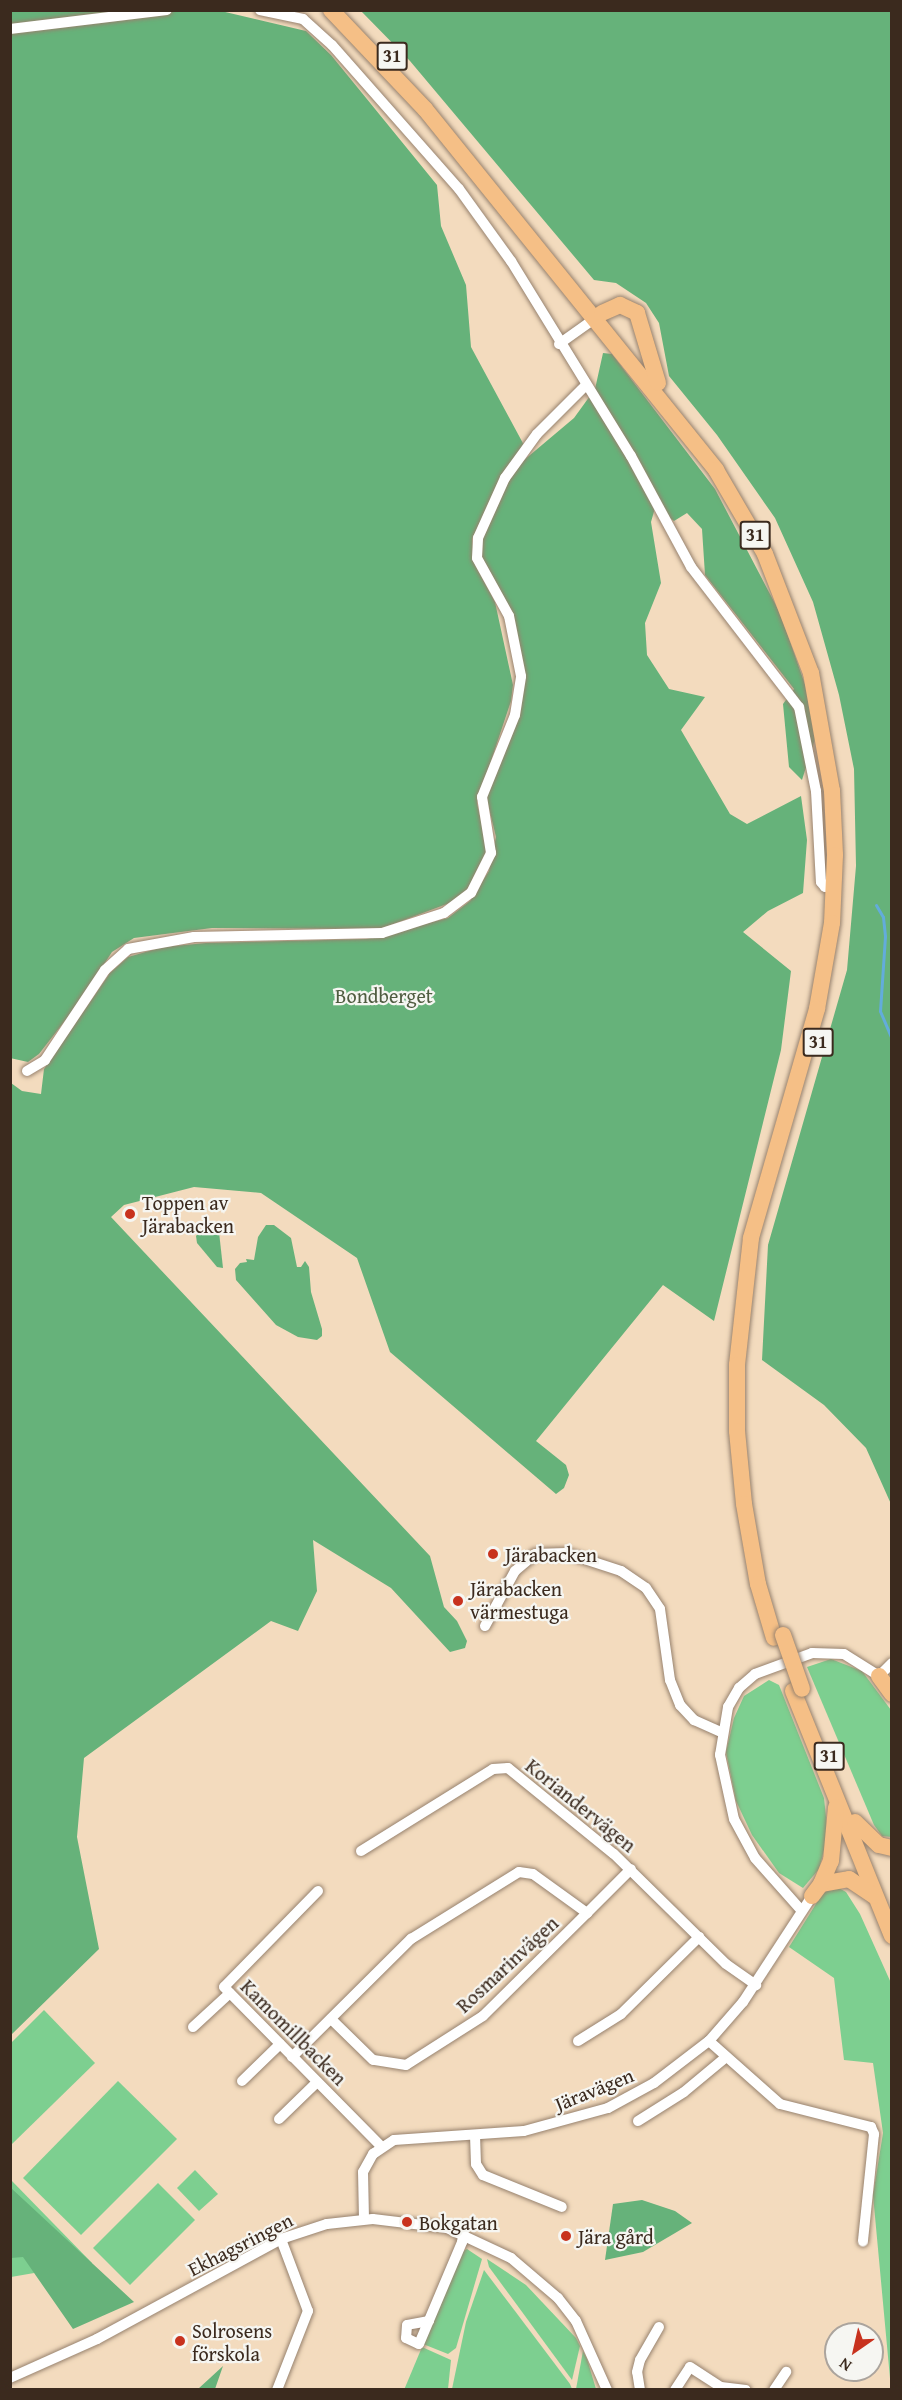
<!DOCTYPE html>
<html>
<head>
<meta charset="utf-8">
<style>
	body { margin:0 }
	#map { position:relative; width:902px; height:2400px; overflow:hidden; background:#f3dbbe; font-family:"Gentium Book Plus",serif }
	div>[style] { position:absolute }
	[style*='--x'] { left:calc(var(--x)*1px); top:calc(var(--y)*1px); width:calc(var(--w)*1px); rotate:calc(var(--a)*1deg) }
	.green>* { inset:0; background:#7dcf90 }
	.forest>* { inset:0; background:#66b27a }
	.stream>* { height:3px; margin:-1.5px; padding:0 1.5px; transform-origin:1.5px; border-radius:1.5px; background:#63acdb }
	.roads { filter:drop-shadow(0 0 2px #97826e) drop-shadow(0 0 2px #97826e) }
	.minor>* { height:10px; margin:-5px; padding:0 5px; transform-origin:5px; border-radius:5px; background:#fff }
	.highway>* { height:16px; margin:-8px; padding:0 8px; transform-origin:8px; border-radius:8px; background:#f5bf86 }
	.bridges { filter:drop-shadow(0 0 2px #97826e) drop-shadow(0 0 2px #97826e) }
	.highway-bridge>* { height:16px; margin:-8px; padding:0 8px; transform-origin:8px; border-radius:8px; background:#f5bf86 }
	.dots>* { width:16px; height:16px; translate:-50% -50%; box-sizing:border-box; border:3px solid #f6f6f2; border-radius:50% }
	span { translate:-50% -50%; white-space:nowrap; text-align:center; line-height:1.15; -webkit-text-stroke:4.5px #f6f6f2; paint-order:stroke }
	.shield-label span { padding:2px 4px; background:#f6f6f2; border:2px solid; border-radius:4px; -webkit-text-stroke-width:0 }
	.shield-label { font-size:18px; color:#3b2a1e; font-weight:700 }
	.park-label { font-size:20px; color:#4f5c40 }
	.poi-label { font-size:20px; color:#3b2a1e }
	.left { translate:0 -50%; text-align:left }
	.street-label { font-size:20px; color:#3b2a1e }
	.frame { position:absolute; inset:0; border:12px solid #3b2a1e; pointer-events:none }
	.north { position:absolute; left:824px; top:2322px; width:60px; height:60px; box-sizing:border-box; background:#f6f6f2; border:2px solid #aba49d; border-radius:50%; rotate:214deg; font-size:16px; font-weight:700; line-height:24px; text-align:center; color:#3b2a1e }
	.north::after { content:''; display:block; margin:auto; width:21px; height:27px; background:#c8321e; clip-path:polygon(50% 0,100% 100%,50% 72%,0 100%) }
</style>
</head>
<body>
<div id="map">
	<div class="green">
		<div style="clip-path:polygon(831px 1659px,862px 1671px,891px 1710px,891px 1837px,882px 1836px,874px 1825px,807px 1667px)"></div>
		<div style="clip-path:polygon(769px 1680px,779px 1685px,824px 1798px,828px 1835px,819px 1869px,803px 1888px,779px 1873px,752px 1835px,736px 1801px,726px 1752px,734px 1718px,744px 1696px)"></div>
		<div style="clip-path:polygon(837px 1887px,846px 1892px,860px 1914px,891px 1983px,891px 2389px,873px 2195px,883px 2133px,873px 2063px,844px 2060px,834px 1978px,789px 1947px,824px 1891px)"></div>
		<div style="clip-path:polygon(44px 2010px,95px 2063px,11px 2145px,11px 2043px)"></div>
		<div style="clip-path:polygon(118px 2081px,177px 2139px,81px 2235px,23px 2178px)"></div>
		<div style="clip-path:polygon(195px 2170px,218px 2194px,199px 2211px,177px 2188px)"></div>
		<div style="clip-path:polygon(11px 2180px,92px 2263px,11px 2277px)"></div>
		<div style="clip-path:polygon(158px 2183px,195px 2220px,130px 2285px,93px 2248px)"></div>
		<div style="clip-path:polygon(467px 2249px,482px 2259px,456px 2348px,448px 2354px,423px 2344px,462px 2252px)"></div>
		<div style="clip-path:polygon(487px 2259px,526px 2285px,576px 2338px,580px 2346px,572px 2380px,489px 2267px)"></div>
		<div style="clip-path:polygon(484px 2270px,570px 2384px,572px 2389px,452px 2389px,466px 2322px)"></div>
		<div style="clip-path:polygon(422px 2347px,451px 2360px,448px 2389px,404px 2390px)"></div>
		<div style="clip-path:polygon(583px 2351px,587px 2359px,596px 2389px,576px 2389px)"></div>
	</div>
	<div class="forest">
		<div style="clip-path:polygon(10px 11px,221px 11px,306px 31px,331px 55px,437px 185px,441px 226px,466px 285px,471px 347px,525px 447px,506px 468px,472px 539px,475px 565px,495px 602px,513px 685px,511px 701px,477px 803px,488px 853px,463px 898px,380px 929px,212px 928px,134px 938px,112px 952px,78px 1004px,39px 1054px,28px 1062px,10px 1058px)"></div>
		<div style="clip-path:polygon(361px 11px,891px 11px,891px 1504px,866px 1448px,824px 1405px,762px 1360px,768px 1245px,847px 970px,856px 866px,854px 769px,839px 695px,813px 602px,775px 518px,717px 435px,669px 376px,659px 323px,646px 303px,616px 283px,594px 280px,410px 61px)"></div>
		<div style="clip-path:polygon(603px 353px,612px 354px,715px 489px,780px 613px,808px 693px,815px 739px,802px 780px,789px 767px,783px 704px,794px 689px,705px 575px,702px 529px,687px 513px,674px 521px,655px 508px,651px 522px,661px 583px,645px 623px,647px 655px,669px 689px,705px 697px,681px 730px,730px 814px,747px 824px,801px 796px,807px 840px,803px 893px,768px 911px,743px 932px,791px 971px,781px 1050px,714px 1321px,663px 1285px,536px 1441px,566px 1465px,569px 1475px,564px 1488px,556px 1494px,390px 1352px,357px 1258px,261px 1193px,194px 1187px,124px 1205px,111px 1217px,430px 1556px,444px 1607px,457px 1621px,467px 1641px,465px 1648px,450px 1652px,391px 1588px,313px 1540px,317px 1591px,298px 1631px,271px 1621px,84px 1758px,77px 1837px,99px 1949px,11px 2035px,11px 1083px,22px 1091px,41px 1094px,44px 1069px,110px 973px,128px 957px,163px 947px,206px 943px,366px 939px,448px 918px,470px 901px,489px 871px,496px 837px,486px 796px,519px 714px,519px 642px,480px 561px,482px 531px,517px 466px,574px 418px,595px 389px)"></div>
		<div style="clip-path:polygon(266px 1225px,274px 1225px,291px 1238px,297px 1267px,301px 1267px,305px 1261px,309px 1267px,311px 1292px,322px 1329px,322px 1336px,317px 1340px,298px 1337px,276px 1325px,236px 1280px,235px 1269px,240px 1263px,247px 1262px,246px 1259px,254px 1260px,258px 1237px)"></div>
		<div style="clip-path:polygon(205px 1226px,219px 1232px,223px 1268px,217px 1267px,197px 1243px,196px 1236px)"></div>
		<div style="clip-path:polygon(10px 2188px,11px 2188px,134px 2302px,73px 2329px,23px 2257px,11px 2258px)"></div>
		<div style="clip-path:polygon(642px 2200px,675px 2211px,692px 2223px,643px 2252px,605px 2260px,613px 2204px)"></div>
		<div style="clip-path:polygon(223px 2366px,215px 2389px,198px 2389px,210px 2378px)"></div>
	</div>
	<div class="stream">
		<div style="--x:876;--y:905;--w:14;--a:60"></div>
		<div style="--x:883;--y:917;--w:19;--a:84"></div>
		<div style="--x:885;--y:936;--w:75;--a:93.8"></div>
		<div style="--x:880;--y:1011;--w:30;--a:67"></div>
	</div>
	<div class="roads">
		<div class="minor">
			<div style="--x:260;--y:10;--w:44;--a:11.8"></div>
			<div style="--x:303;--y:19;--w:39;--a:42"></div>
			<div style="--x:332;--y:45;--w:192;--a:48.6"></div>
			<div style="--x:459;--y:189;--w:89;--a:54.2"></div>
			<div style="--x:511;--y:261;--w:229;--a:58.4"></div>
			<div style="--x:631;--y:456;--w:126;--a:61.6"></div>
			<div style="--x:691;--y:567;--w:177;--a:52.4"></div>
			<div style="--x:799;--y:707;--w:86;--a:78.6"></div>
			<div style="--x:816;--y:791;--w:91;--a:86.9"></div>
			<div style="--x:821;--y:882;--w:6;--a:51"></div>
			<div style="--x:825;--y:887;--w:10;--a:0"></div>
			<div style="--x:10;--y:29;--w:158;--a:-6.9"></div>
			<div style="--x:559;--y:344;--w:47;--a:-35.4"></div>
			<div style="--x:27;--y:1071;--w:21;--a:-31"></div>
			<div style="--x:45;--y:1060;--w:108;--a:-56.3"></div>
			<div style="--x:105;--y:970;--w:31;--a:-42"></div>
			<div style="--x:128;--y:949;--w:67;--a:-10.3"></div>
			<div style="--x:194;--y:937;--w:188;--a:-1.2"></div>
			<div style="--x:382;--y:933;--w:65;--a:-17.9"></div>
			<div style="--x:444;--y:913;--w:34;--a:-37"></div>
			<div style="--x:471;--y:893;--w:45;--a:-63.4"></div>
			<div style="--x:491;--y:853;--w:57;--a:-99.1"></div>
			<div style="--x:482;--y:797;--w:88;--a:-68.1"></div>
			<div style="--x:515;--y:715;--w:39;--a:-81"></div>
			<div style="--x:521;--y:676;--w:61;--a:-101.3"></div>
			<div style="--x:509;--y:616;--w:66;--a:-118.9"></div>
			<div style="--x:477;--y:558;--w:20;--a:-87"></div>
			<div style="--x:478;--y:538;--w:66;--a:-65.8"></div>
			<div style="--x:505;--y:478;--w:54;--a:-54"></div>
			<div style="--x:537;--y:434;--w:69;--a:-45"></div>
			<div style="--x:485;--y:1626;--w:63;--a:-61.4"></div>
			<div style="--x:515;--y:1571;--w:26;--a:-40"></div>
			<div style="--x:535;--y:1554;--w:31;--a:-2"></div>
			<div style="--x:566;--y:1553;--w:58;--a:18.1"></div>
			<div style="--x:621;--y:1571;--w:30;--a:34"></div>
			<div style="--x:646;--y:1588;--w:25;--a:56"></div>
			<div style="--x:660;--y:1609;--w:72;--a:82"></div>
			<div style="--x:670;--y:1680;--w:27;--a:68"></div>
			<div style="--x:680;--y:1705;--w:21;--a:47"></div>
			<div style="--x:694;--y:1720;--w:30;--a:24"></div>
			<div style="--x:361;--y:1851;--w:155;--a:-31.8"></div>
			<div style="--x:493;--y:1769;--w:15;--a:-4"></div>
			<div style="--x:508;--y:1768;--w:136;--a:39.1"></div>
			<div style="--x:614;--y:1854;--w:157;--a:44.5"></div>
			<div style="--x:726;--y:1964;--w:37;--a:35"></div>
			<div style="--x:318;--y:1891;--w:134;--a:134.4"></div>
			<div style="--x:224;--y:1987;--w:223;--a:45.4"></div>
			<div style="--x:801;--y:1910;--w:69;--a:-131.5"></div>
			<div style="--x:755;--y:1858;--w:44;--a:-118.3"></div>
			<div style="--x:734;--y:1819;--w:66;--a:-102.3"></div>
			<div style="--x:720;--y:1755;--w:49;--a:-80.5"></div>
			<div style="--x:728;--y:1707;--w:22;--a:-60"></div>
			<div style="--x:739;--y:1688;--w:21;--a:-41"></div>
			<div style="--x:755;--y:1674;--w:61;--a:-20.2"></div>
			<div style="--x:812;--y:1653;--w:32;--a:2"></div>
			<div style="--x:844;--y:1654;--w:41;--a:32.2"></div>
			<div style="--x:879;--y:1676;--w:18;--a:-45"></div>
			<div style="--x:587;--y:1913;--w:62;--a:-45"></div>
			<div style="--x:193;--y:2027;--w:50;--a:-42.6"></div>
			<div style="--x:578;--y:2041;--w:51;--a:-32.1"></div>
			<div style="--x:621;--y:2014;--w:110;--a:-44.6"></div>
			<div style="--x:709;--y:2041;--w:95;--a:41.6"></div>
			<div style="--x:780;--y:2104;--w:94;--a:14.2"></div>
			<div style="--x:871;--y:2127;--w:8;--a:67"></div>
			<div style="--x:874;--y:2134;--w:108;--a:95.9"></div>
			<div style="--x:292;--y:2057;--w:168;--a:-44.8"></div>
			<div style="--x:411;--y:1939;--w:127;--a:-31.8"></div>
			<div style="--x:519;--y:1872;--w:14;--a:8"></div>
			<div style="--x:533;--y:1874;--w:67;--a:35.8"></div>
			<div style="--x:587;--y:1913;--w:146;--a:135.3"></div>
			<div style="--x:483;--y:2016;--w:91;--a:147.5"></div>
			<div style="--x:406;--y:2065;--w:33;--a:-171"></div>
			<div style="--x:373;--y:2060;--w:59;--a:-135.7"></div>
			<div style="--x:242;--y:2081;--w:53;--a:-44.2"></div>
			<div style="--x:279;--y:2119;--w:53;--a:-44.2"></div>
			<div style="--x:638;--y:2121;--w:54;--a:-32.2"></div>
			<div style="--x:684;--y:2092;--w:53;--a:-39.7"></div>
			<div style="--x:475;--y:2135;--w:29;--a:88"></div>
			<div style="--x:476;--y:2164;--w:13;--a:58"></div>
			<div style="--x:483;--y:2175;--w:85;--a:22.1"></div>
			<div style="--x:364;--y:2219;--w:47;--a:-91.2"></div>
			<div style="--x:363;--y:2172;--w:21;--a:-61"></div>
			<div style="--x:373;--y:2154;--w:25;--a:-34"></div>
			<div style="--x:394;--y:2140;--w:130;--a:-4"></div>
			<div style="--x:524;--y:2131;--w:87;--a:-15.3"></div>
			<div style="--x:608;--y:2108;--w:52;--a:-28.5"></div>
			<div style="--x:654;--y:2083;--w:69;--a:-37.4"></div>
			<div style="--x:709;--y:2041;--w:52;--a:-48.9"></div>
			<div style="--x:743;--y:2002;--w:126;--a:-56.9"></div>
			<div style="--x:429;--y:2321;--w:22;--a:170"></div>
			<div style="--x:407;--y:2325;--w:13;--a:94"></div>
			<div style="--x:406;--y:2338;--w:14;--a:25"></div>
			<div style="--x:419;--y:2344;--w:111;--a:-67.1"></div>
			<div style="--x:462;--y:2242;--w:8;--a:-76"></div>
			<div style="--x:10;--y:2378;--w:95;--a:-24.1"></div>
			<div style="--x:97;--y:2339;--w:209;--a:-28.5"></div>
			<div style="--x:281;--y:2239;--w:48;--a:-18.1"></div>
			<div style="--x:327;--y:2224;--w:46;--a:-6.2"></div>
			<div style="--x:373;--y:2219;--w:75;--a:6.9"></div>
			<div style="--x:447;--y:2228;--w:71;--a:25.1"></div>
			<div style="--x:511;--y:2258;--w:62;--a:40.4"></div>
			<div style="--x:558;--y:2298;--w:29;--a:52"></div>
			<div style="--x:576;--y:2321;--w:76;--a:65.8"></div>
			<div style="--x:277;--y:2390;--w:85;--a:-68.6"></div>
			<div style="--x:308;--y:2311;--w:77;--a:-110.6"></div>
			<div style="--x:640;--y:2390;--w:18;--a:-99"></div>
			<div style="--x:637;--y:2372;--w:12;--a:-76"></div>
			<div style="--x:640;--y:2360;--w:38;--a:-60"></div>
			<div style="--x:675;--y:2390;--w:27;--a:-57"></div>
			<div style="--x:690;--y:2367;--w:37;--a:33"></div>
			<div style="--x:721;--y:2387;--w:25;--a:7"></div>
			<div style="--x:774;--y:2390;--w:22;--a:-56"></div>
		</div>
		<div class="highway">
			<div style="--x:331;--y:10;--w:137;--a:46.5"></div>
			<div style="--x:425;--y:109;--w:464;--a:51.1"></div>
			<div style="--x:716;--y:470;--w:97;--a:59.7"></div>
			<div style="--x:765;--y:554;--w:128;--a:68.9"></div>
			<div style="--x:811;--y:673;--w:120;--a:79.9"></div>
			<div style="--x:832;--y:791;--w:64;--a:87.3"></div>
			<div style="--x:835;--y:855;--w:68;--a:92.5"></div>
			<div style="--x:832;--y:923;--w:87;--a:99.9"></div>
			<div style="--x:817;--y:1009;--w:238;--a:106.1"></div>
			<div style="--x:751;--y:1238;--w:128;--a:96.3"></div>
			<div style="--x:737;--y:1365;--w:66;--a:90"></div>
			<div style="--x:737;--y:1431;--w:73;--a:84.5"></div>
			<div style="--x:744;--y:1504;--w:81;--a:80.1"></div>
			<div style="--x:758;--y:1584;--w:56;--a:73.5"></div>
			<div style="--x:602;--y:313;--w:20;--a:-24"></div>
			<div style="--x:620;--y:305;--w:19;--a:25"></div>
			<div style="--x:637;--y:313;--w:73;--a:73.3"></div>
			<div style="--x:879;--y:1676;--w:22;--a:54"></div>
			<div style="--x:793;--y:1691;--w:264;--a:68"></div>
			<div style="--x:855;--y:1822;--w:33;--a:44"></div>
			<div style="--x:879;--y:1845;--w:13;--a:13"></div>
			<div style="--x:821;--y:1884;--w:28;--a:-10"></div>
			<div style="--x:849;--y:1879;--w:30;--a:34"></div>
			<div style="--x:812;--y:1896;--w:15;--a:-53"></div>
			<div style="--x:821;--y:1884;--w:25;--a:-67"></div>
			<div style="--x:831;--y:1861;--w:54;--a:-84.7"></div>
		</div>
	</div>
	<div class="bridges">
		<div class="highway-bridge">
			<div style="--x:783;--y:1635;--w:57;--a:70.6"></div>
		</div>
	</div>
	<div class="dots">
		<div style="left:130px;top:1214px;background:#c8321e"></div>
		<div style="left:493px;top:1554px;background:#c8321e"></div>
		<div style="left:458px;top:1601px;background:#c8321e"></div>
		<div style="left:407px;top:2222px;background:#c8321e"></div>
		<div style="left:566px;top:2236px;background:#c8321e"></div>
		<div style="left:180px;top:2341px;background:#c8321e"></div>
	</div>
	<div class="shield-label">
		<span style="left:392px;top:56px">31</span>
		<span style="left:755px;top:535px">31</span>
		<span style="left:818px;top:1042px">31</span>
		<span style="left:829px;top:1756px">31</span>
	</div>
	<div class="park-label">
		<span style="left:384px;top:995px">Bondberget</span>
	</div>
	<div class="poi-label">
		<span class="left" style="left:142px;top:1214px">Toppen av<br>Järabacken</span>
		<span class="left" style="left:505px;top:1554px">Järabacken</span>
		<span class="left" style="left:470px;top:1600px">Järabacken<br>värmestuga</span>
		<span class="left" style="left:419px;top:2222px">Bokgatan</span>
		<span class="left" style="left:578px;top:2236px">Jära gård</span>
		<span class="left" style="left:192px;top:2342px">Solrosens<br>förskola</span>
	</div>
	<div class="street-label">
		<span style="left:581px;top:1805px;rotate:39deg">Koriandervägen</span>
		<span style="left:507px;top:1964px;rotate:-43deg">Rosmarinvägen</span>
		<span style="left:294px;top:2032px;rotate:45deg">Kamomillbacken</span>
		<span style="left:594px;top:2089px;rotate:-22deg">Järavägen</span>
		<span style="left:240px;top:2244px;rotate:-27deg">Ekhagsringen</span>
	</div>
	<div class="frame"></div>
	<div class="north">N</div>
</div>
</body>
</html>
